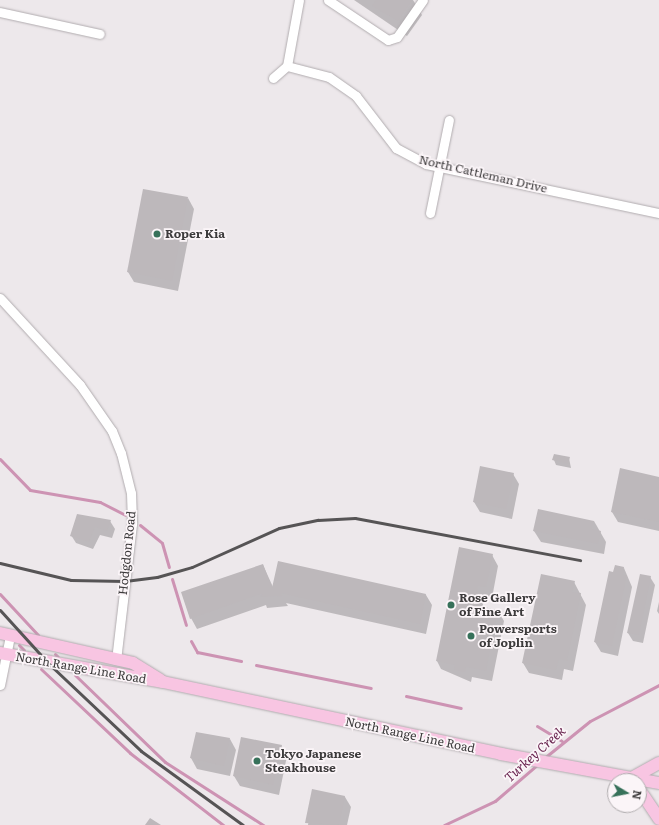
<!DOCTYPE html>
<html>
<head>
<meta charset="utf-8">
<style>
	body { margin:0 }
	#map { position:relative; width:659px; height:825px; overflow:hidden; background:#ede8eb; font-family:Literata,serif }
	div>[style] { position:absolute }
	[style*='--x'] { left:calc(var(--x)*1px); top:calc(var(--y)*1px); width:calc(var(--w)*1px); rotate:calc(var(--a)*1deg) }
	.shadow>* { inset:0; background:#0003 }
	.stream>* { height:3px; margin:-1.5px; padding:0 1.5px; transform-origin:1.5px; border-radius:1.5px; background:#cd93b3 }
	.building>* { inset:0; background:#bdb8bb }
	.roads { filter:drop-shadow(0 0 1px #b1acaf) drop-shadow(0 0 1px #b1acaf) }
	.minor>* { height:9px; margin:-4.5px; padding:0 4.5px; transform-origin:4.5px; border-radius:4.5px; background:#fff }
	.major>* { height:12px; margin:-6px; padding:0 6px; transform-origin:6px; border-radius:6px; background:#f8c5e2 }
	.rail>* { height:3px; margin:-1.5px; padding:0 1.5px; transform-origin:1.5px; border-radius:1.5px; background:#565455 }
	.dots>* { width:11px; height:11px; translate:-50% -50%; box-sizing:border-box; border:2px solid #fbf5f8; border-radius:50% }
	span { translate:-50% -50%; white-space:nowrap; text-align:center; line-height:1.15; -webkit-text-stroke:3.5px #fbf5f8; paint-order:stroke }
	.street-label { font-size:12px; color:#3d3b3c }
	.poi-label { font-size:12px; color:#3d3b3c; font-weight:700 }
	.left { translate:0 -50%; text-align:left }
	.water-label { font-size:13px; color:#68234e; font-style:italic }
	.north { position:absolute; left:607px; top:773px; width:40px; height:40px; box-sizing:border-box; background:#fbf5f8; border:1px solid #afabad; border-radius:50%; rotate:100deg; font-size:11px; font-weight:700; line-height:16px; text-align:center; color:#3d3b3c }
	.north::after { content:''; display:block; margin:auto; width:14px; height:18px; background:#37715a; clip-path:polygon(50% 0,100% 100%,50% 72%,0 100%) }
</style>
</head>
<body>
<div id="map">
	<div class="shadow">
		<div style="clip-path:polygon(354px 0,413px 0,422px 15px,407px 36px)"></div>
		<div style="clip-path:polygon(188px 198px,194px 209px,178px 291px,134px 282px,128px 272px)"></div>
		<div style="clip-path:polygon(569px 458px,571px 468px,556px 465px,554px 460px)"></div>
		<div style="clip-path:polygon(513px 474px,519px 484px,512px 519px,480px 512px,474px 502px)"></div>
		<div style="clip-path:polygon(659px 478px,659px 531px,618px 522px,612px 512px)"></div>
		<div style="clip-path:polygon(110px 521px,115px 529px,112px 538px,100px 535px,93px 549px,76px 543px,71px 535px)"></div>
		<div style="clip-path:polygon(594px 521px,606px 542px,604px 554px,541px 542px,534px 531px)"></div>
		<div style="clip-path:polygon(492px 555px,498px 566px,492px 598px,483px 596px,483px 608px,498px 611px,504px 621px,492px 681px,472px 677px,471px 682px,441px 669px,437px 661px)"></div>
		<div style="clip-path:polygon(263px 565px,273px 587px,426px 595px,432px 605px,426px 634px,286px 603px,288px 606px,267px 608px,266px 605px,197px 629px,191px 618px)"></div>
		<div style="clip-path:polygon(624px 568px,632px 587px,618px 656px,601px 652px,595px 642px,614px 573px)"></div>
		<div style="clip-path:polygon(650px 577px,655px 585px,643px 643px,633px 641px,628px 633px)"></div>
		<div style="clip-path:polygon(574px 582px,586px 605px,573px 671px,564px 669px,562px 680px,529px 673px,523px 663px)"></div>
		<div style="clip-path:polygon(659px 602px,659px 614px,657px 611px)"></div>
		<div style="clip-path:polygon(230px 739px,236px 750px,230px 776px,197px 769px,191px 758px)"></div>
		<div style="clip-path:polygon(281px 746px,287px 756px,279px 795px,240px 786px,234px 776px)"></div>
		<div style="clip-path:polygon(313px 791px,345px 797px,351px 807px,347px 825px,308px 825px)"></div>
	</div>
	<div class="stream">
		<div style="--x:0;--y:459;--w:43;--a:45.9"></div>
		<div style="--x:30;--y:490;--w:71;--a:9.7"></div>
		<div style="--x:100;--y:502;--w:28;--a:27"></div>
		<div style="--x:140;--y:525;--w:28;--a:39"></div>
		<div style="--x:162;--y:543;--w:25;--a:74"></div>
		<div style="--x:172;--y:579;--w:48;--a:73.1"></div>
		<div style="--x:0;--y:594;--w:56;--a:47.2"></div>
		<div style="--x:191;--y:641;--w:13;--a:61"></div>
		<div style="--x:197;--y:652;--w:45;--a:11.6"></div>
		<div style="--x:19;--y:645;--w:7;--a:45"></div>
		<div style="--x:55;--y:654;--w:4;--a:45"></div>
		<div style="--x:256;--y:665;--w:117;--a:11.3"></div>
		<div style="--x:41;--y:669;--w:122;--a:43.3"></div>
		<div style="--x:130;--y:753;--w:118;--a:37.7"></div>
		<div style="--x:75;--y:675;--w:125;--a:44"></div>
		<div style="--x:165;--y:762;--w:117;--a:32.7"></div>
		<div style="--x:406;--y:696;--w:56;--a:12.3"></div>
		<div style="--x:537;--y:726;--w:29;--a:31"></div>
		<div style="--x:543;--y:759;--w:60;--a:-39"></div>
		<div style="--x:590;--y:721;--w:78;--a:-27.6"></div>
		<div style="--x:444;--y:825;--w:56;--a:-25.2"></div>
		<div style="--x:495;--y:801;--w:57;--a:-40.7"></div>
	</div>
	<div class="building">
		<div style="clip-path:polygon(376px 0,412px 0,398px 21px,372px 6px)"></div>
		<div style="clip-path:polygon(143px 189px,188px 197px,172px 281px,127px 272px)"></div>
		<div style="clip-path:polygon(554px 454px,570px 457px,568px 464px,552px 460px)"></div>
		<div style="clip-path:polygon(480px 466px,514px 473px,506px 509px,473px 502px)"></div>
		<div style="clip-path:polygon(620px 468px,659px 477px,659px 522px,611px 512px)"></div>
		<div style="clip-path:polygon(538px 509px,594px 521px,592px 529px,601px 531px,598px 544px,533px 531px)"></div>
		<div style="clip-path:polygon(77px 514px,111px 520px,107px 531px,95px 527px,89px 542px,70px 536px)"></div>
		<div style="clip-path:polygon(459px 547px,493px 554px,486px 587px,478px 586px,477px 589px,479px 606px,498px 610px,486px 671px,466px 667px,465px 672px,454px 670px,455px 665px,436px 661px)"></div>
		<div style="clip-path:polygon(278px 561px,426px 594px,420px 624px,280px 593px,283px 596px,260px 597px,263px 593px,190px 619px,181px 592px,263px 564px,272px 588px)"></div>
		<div style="clip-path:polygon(615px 565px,624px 567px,623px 575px,627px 575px,612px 646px,594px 642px,609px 571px,613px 572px)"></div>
		<div style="clip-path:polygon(541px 574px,575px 581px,572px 592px,581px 593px,567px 661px,559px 659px,556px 670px,522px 663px)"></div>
		<div style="clip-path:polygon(640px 574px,651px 576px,639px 635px,627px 633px)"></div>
		<div style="clip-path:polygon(196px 732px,230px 738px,224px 766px,190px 758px)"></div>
		<div style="clip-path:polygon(241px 737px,282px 745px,273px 785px,233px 776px)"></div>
		<div style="clip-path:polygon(312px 789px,345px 796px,339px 825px,305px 823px)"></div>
		<div style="clip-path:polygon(150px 818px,161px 825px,145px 825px)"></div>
	</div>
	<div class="roads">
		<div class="minor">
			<div style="--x:328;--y:0;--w:72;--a:33.7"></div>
			<div style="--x:388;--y:40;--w:9;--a:-18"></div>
			<div style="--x:397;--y:37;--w:45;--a:-54.9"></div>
			<div style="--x:0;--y:12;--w:102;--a:12.4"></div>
			<div style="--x:287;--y:66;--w:67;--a:-79.7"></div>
			<div style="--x:273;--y:78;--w:18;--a:-41"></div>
			<div style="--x:287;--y:66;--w:43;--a:14.7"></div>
			<div style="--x:329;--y:77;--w:33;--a:35"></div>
			<div style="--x:356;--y:96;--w:66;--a:52.4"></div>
			<div style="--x:396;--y:148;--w:34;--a:28"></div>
			<div style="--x:426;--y:164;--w:238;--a:11.9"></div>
			<div style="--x:430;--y:213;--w:95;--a:-78.5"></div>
			<div style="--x:0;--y:298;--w:118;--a:47.4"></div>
			<div style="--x:80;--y:385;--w:56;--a:55.2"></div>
			<div style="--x:112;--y:431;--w:24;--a:68"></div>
			<div style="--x:121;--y:453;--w:41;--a:76"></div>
			<div style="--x:131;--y:493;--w:31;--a:88"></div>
			<div style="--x:132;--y:524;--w:137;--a:96.7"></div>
			<div style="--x:0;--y:685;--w:50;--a:-78.5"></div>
		</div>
		<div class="major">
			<div style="--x:0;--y:633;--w:136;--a:12.7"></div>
			<div style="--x:133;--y:663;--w:32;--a:32"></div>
			<div style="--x:0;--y:653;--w:166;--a:10.1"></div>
			<div style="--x:163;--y:682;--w:346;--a:12"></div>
			<div style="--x:501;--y:754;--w:161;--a:10.4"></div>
			<div style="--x:630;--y:779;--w:33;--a:-29"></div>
			<div style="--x:639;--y:789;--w:36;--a:56"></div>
		</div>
	</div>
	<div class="rail">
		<div style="--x:0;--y:563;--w:73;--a:13.5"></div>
		<div style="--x:71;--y:580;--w:54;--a:1.1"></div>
		<div style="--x:125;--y:581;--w:32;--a:-7"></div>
		<div style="--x:157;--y:577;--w:36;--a:-16"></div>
		<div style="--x:192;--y:567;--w:95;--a:-24.1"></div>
		<div style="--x:279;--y:528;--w:40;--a:-12"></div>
		<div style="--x:318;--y:520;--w:37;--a:-3"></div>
		<div style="--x:355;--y:518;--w:229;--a:10.6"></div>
		<div style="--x:0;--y:610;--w:72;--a:47.8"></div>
		<div style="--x:48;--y:663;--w:128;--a:43.4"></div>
		<div style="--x:141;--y:751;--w:126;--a:36"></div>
	</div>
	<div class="dots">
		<div style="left:157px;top:234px;background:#37715a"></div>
		<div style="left:451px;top:605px;background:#37715a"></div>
		<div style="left:471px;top:636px;background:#37715a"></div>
		<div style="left:257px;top:761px;background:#37715a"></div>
	</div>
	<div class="street-label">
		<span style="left:483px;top:174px;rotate:13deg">North Cattleman Drive</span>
		<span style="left:127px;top:553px;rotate:-84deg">Hodgdon Road</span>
		<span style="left:81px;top:668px;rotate:10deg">North Range Line Road</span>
		<span style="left:410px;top:735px;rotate:12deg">North Range Line Road</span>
	</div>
	<div class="poi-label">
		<span class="left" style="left:165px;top:234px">Roper Kia</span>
		<span class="left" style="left:459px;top:605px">Rose Gallery<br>of Fine Art</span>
		<span class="left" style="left:479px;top:636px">Powersports<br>of Joplin</span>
		<span class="left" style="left:265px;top:761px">Tokyo Japanese<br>Steakhouse</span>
	</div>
	<div class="water-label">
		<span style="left:535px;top:754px;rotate:-42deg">Turkey Creek</span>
	</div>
	<div class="north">N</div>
</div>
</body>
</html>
